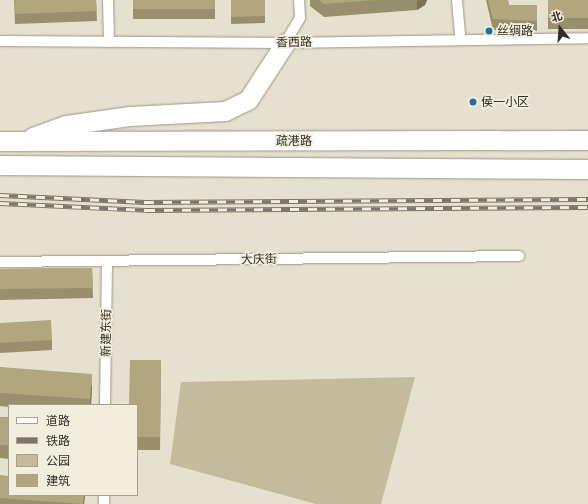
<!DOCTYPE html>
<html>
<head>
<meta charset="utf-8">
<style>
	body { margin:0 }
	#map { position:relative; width:588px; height:504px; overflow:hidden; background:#e6e0ce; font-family:Manrope,"Noto Sans SC",sans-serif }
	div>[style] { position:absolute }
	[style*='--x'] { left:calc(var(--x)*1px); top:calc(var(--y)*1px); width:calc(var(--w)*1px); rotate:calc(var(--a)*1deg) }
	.green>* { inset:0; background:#c4ba9c }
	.roads { filter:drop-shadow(0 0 1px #9c9786) drop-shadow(0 0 1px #9c9786) }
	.street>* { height:10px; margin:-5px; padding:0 5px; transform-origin:5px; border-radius:5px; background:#fff }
	.highway>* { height:19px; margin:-9.5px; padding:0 9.5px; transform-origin:9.5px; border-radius:9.5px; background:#fff }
	.rail>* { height:4.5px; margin-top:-2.25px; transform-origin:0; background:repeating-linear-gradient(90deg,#f3eddb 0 9px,#7a766b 0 18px); box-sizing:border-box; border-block:1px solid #7a766b }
	.wall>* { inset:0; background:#998f6c }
	.shaded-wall>* { inset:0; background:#7d7458 }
	.building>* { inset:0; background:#b2a67e }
	.dots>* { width:11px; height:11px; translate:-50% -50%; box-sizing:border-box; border:2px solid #f3eddb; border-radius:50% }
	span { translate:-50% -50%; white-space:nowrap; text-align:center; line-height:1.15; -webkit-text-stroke:3.5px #f3eddb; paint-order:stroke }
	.poi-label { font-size:12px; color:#312f28 }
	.left { translate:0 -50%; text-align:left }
	.street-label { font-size:12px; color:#312f28 }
	.legend { position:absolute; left:8px; top:404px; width:130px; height:92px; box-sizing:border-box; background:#f3eddb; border:1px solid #a5a193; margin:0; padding:5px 7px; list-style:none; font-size:12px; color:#312f28 }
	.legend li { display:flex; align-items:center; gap:8px; height:20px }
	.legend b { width:20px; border:1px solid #a5a193 }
	.north { position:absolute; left:540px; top:8px; width:40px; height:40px; -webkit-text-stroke:3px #f3eddb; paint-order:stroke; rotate:343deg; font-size:11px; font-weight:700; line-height:16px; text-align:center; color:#312f28 }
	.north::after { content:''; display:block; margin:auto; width:14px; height:18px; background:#312f28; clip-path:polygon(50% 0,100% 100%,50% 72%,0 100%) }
</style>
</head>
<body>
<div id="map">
	<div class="green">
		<div style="clip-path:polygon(415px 377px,381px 504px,316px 504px,170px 464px,181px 382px)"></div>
	</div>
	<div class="roads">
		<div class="street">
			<div style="--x:108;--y:0;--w:42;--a:88.6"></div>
			<div style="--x:457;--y:0;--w:38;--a:85"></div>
			<div style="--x:0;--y:41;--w:285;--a:0.4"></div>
			<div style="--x:285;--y:43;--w:303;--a:-0.9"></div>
			<div style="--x:285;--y:43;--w:29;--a:-59"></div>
			<div style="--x:300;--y:18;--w:18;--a:-93"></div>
			<div style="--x:0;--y:262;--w:519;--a:-0.66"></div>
			<div style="--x:105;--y:405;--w:144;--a:-89.2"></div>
			<div style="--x:104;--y:504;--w:9;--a:-90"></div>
		</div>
		<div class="highway">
			<div style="--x:33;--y:137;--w:35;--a:-20"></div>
			<div style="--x:66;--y:125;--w:65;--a:-8"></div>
			<div style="--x:130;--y:116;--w:95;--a:-3"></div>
			<div style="--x:225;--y:111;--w:25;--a:-26"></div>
			<div style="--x:248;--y:100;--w:68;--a:-57"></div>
			<div style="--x:0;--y:141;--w:588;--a:-0.1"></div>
			<div style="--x:0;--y:165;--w:588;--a:0.39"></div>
		</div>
	</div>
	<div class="rail">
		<div style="--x:0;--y:195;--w:145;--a:2.8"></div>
		<div style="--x:145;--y:202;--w:443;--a:-0.4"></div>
		<div style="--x:0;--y:203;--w:146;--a:2.7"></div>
		<div style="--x:146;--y:210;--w:442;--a:-0.4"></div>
	</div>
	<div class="wall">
		<div style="clip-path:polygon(14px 0,96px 0,97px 21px,15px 24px)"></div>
		<div style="clip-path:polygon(133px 0,215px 0,215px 19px,133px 19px)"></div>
		<div style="clip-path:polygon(231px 0,265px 0,265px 23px,231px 24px)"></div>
		<div style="clip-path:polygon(310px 0,427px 0,425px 5px,417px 10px,324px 17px,310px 6px)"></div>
		<div style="clip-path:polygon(486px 0,508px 0,509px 5px,537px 5px,537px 31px,493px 30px)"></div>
		<div style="clip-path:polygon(548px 0,588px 0,588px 29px,548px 29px)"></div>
		<div style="clip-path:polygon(92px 268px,93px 298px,0 300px,0 269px)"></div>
		<div style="clip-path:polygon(0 323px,52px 340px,52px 350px,0 353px)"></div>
		<div style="clip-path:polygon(161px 360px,160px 450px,137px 450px,137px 405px)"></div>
		<div style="clip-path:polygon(0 367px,92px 387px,91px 405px,9px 405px,9px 407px,0 406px)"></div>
		<div style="clip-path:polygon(0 417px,9px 417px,9px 459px,0 458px)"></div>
		<div style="clip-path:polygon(0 475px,9px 495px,85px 495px,84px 504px,0 504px)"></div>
	</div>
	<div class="shaded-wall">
		<div style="clip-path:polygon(417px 0,427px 0,425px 5px,417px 10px)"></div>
		<div style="clip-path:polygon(92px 374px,92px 387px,91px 405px,90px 405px)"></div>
		<div style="clip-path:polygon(84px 495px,85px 495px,84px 504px,83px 504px)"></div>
	</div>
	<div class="building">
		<div style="clip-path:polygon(15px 0,96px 0,97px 11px,15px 14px)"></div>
		<div style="clip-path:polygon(133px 0,215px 0,215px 9px,133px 9px)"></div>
		<div style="clip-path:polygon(231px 0,265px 0,265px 16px,231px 17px)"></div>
		<div style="clip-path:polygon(319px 0,375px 0,324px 4px)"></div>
		<div style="clip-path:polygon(488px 0,508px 0,509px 5px,537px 5px,537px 21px,493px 19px)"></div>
		<div style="clip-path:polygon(548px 0,588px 0,588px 18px,548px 18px)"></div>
		<div style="clip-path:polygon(92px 268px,93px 288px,0 289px,0 269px)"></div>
		<div style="clip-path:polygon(51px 320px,52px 340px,0 343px,0 323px)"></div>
		<div style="clip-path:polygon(130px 360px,161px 360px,160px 437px,137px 437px,137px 405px,129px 405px)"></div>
		<div style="clip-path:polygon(0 367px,92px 374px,90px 399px,0 393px)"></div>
		<div style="clip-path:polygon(0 417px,9px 417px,9px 445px,0 445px)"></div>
		<div style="clip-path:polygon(0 475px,9px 476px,9px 495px,84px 495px,83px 504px,0 498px)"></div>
	</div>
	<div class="dots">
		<div style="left:489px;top:31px;background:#236fa2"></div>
		<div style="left:473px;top:102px;background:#236fa2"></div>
	</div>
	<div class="poi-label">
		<span class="left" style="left:497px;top:31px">丝绸路</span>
		<span class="left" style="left:481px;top:102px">侯一小区</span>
	</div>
	<div class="street-label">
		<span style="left:294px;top:42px;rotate:-1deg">香西路</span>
		<span style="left:294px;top:141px">疏港路</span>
		<span style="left:259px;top:259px;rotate:-1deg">大庆街</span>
		<span style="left:106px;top:333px;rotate:-89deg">新建东街</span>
	</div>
	<ul class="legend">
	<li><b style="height:5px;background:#fff"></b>道路</li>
	<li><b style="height:5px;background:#7a766b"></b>铁路</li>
	<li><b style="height:11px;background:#c4ba9c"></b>公园</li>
	<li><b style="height:11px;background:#b2a67e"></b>建筑</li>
	</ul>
	<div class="north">北</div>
</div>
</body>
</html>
